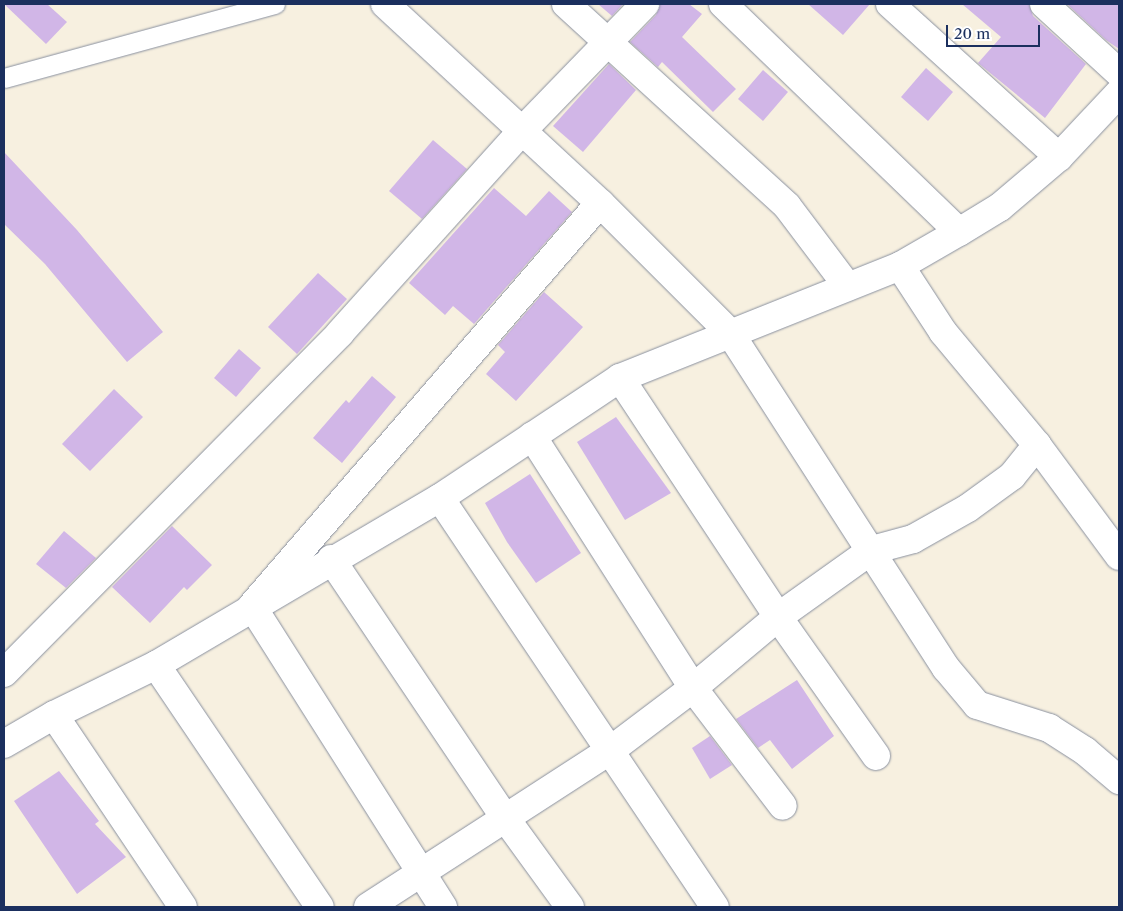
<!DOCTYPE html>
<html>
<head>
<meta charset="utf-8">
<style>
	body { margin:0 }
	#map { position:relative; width:1123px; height:911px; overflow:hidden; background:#f7f0e0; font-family:"Libre Caslon Text",serif }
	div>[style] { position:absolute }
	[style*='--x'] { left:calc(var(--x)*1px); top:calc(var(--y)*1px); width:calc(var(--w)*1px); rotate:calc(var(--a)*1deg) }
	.building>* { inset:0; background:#d1b6e7 }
	.roads { filter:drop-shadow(0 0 1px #89909f) drop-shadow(0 0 1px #89909f) }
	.service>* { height:19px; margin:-9.5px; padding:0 9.5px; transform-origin:9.5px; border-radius:9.5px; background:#fff }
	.minor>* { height:28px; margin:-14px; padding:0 14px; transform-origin:14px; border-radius:14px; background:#fff }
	span { translate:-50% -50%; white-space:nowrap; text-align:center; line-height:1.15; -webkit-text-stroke:5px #fff; paint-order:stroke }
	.frame { position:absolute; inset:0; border:5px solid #1b2f5e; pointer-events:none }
	.scale { position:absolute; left:946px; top:25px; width:94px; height:22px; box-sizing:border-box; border:2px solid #1b2f5e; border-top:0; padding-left:6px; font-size:15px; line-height:18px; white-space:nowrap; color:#1b2f5e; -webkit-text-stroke:4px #fff; paint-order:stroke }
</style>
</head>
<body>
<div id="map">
	<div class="building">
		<div style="clip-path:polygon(4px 4px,47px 4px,67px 22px,46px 44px)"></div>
		<div style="clip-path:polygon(598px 4px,623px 4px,612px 16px)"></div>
		<div style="clip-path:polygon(660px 4px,689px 4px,702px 14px,682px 37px,736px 89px,713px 112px,662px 62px,658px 67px,630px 42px,656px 15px)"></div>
		<div style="clip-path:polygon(808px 4px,870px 4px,843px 35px)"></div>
		<div style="clip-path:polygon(962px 4px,1029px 4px,1033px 16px,1086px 64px,1045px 118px,978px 63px,1001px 37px)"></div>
		<div style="clip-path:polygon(1067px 4px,1119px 4px,1119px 49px,1106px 40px)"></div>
		<div style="clip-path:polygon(609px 64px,636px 90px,583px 152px,553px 126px)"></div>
		<div style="clip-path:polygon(926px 68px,953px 92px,928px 121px,901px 97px)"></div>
		<div style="clip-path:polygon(763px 70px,788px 92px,763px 121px,738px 99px)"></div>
		<div style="clip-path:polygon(433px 140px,467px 169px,422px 219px,389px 191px)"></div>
		<div style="clip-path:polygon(4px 152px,77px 230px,163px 332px,127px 362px,45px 264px,4px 224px)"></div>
		<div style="clip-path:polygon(494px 188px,526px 216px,549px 191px,572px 212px,474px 324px,453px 306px,445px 315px,409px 283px)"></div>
		<div style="clip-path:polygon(318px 273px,347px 299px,297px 354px,268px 327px)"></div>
		<div style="clip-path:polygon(544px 292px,583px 327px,516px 401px,486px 374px,505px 352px,498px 345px)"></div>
		<div style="clip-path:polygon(239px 349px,261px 368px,236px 397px,214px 378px)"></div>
		<div style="clip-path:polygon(372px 376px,396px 397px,342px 463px,313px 438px,346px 400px,349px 403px)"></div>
		<div style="clip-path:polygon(114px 389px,143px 417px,90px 471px,62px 444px)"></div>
		<div style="clip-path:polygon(616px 417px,671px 493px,625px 520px,577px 442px)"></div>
		<div style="clip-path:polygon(530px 474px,581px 553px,536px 583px,507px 542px,485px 503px)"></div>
		<div style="clip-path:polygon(172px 526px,212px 565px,187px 590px,184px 587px,150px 623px,112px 587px)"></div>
		<div style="clip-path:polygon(64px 531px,96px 558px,66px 588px,36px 564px)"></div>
		<div style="clip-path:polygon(797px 680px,834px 736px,792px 769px,770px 740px,758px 748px,736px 719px)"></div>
		<div style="clip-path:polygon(710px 736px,732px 765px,710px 779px,692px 748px)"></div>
		<div style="clip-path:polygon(59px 771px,99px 821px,95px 824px,126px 857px,77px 894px,14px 801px)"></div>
	</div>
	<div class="roads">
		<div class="service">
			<div style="--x:4;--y:78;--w:281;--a:-15.3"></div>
		</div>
		<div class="minor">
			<div style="--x:385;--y:4;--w:293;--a:42.8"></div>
			<div style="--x:600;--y:203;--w:184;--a:45"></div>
			<div style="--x:730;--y:333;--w:399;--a:57.2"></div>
			<div style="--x:946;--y:668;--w:48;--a:50"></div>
			<div style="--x:977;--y:705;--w:76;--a:17.7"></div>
			<div style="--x:1049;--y:728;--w:43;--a:32.6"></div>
			<div style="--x:1085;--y:751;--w:45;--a:40.5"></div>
			<div style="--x:566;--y:4;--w:299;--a:42.4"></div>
			<div style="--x:787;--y:206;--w:101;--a:53"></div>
			<div style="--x:723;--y:4;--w:328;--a:44"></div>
			<div style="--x:890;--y:4;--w:228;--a:42.2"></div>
			<div style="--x:1044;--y:4;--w:102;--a:42.6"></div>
			<div style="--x:900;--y:266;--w:79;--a:56.9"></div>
			<div style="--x:943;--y:332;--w:147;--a:50.2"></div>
			<div style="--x:1037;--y:445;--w:138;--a:53.5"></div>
			<div style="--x:620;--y:378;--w:287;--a:56.5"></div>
			<div style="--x:778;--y:617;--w:170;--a:54.8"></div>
			<div style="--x:532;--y:436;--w:299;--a:57.4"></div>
			<div style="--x:693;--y:688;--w:148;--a:52.7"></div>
			<div style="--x:440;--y:498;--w:493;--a:56.1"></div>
			<div style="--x:331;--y:559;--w:313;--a:56.1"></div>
			<div style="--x:506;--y:819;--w:109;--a:54"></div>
			<div style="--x:156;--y:665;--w:292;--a:55.9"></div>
			<div style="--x:4;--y:673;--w:478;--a:-45.3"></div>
			<div style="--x:340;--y:333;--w:272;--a:-48"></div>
			<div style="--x:522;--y:131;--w:177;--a:-45.9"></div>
			<div style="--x:54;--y:715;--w:231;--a:56.1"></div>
			<div style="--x:4;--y:744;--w:58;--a:-30.1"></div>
			<div style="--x:54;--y:715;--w:114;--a:-26.1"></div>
			<div style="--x:156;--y:665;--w:329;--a:-30.5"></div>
			<div style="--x:440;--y:498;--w:216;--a:-33.7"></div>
			<div style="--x:620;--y:378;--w:302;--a:-21.8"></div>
			<div style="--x:900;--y:266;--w:68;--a:-30"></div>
			<div style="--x:959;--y:232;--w:48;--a:-31.4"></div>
			<div style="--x:1000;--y:207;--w:77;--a:-40.3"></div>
			<div style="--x:1059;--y:157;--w:88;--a:-46.8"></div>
			<div style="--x:368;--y:907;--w:289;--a:-32.9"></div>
			<div style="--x:611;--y:750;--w:103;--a:-37.1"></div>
			<div style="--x:693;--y:688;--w:111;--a:-39.9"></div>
			<div style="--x:778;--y:617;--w:115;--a:-35.5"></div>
			<div style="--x:872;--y:550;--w:42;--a:-15"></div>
			<div style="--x:913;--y:539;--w:63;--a:-29.4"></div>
			<div style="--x:968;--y:508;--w:54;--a:-36"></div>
			<div style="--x:1012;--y:476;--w:40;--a:-51"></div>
			<div style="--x:443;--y:907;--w:356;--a:-122.4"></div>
			<div style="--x:252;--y:606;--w:532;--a:-49.19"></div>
		</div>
	</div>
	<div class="frame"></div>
	<div class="scale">20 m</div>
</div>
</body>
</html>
